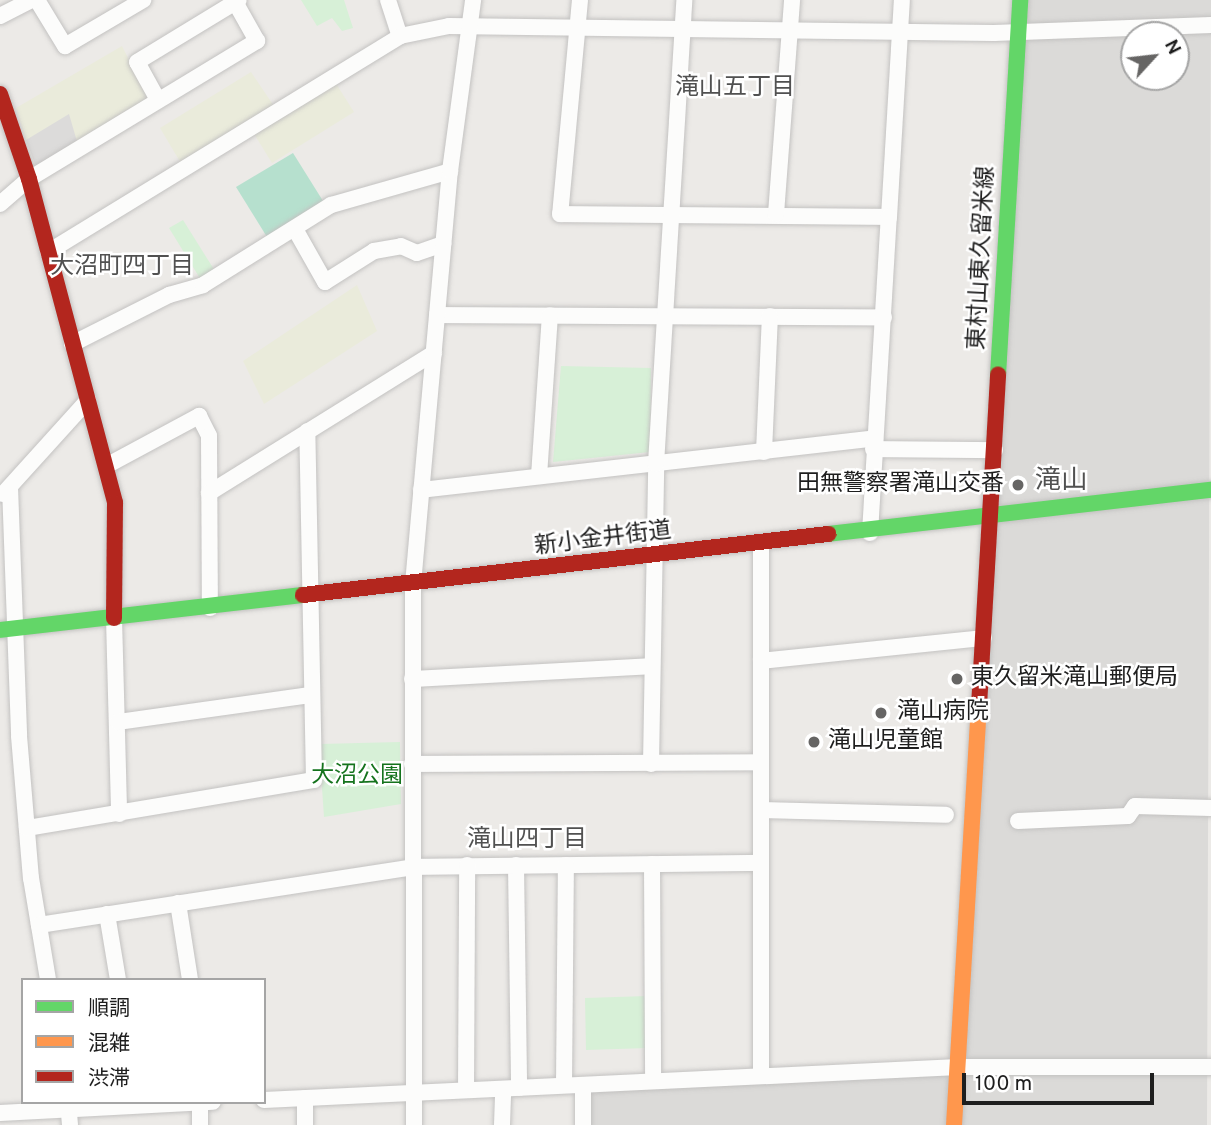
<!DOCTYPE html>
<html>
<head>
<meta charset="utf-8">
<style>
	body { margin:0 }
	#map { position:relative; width:1211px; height:1125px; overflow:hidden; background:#eceae7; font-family:Overpass,"Noto Sans JP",sans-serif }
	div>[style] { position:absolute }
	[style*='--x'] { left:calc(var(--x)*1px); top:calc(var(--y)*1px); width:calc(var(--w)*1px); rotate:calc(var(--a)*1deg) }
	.residential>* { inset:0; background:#dbdad8 }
	.farmland>* { inset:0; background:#eaebdb }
	.park>* { inset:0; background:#d7f0d7 }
	.pitch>* { inset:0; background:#b6e0ce }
	.parking>* { inset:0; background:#dcdbda }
	.roads { filter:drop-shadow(0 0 2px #c3c2c1) drop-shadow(0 0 2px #c3c2c1) }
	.street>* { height:16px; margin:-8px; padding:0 8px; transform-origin:8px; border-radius:8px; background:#fcfcfb }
	.fast>* { height:16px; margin:-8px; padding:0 8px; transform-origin:8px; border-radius:8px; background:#63d668 }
	.slow>* { height:16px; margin:-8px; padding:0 8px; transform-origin:8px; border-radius:8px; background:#ff974d }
	.jam>* { height:16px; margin:-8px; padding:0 8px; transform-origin:8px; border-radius:8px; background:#b3261e }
	.dots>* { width:19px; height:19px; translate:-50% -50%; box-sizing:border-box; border:4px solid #fff; border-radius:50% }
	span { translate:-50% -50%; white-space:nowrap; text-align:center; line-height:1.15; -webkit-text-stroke:5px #fff; paint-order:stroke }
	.street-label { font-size:23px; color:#1e1e1e }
	.poi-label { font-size:23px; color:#1e1e1e }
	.right { translate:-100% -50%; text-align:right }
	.left { translate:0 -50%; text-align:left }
	.park-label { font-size:23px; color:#15731d }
	.neighbourhood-label { font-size:24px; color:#515151 }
	.quarter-label { font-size:26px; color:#515151 }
	.legend { position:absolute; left:21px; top:978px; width:245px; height:126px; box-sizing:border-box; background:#fff; border:2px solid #a5a5a5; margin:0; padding:9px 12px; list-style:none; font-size:21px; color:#1e1e1e }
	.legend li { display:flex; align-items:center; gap:14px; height:35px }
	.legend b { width:35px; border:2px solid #a5a5a5 }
	.north { position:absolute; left:1120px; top:21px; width:70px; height:70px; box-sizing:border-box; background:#fff; border:2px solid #a5a5a5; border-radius:50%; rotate:63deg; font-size:19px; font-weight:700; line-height:28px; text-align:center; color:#1e1e1e }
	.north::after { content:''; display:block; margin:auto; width:24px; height:32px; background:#666564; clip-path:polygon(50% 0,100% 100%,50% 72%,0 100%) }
	.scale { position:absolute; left:962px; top:1073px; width:192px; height:32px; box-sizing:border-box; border:4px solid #1e1e1e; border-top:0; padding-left:9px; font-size:21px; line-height:24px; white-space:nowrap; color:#1e1e1e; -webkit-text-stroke:5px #fff; paint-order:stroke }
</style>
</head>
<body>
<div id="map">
	<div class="residential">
		<div style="clip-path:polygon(evenodd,1021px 0,1211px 0,1207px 1125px,583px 1125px,583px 1085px,958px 1067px,1021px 0,1134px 35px,1176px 35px,1176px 77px,1134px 77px,1134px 35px)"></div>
	</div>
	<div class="farmland">
		<div style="clip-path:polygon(122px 46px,149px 100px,78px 145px,26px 140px,16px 108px)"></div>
		<div style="clip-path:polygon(251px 72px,274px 106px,182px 165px,160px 128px)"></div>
		<div style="clip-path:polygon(335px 82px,354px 112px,272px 163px,253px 132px)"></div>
		<div style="clip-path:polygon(357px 285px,377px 331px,264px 404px,243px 361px)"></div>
	</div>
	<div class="park">
		<div style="clip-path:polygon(301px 0,344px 0,353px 28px,342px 31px,332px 18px,317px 26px)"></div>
		<div style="clip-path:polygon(183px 220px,215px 271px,201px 280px,169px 228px)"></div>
		<div style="clip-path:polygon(561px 366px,651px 368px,650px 452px,553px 462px)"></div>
		<div style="clip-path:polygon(400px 742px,401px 804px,324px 817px,319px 744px)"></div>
		<div style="clip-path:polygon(647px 996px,648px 1048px,586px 1050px,585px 998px)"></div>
	</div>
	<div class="pitch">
		<div style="clip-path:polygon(293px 153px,323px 201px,267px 237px,236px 187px)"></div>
	</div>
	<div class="parking">
		<div style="clip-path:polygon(69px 114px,78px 145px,42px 167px,35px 164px,26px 140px)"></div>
	</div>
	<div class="roads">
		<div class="street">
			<div style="--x:37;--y:0;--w:54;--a:58.7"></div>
			<div style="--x:65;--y:46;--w:91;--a:-30.5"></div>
			<div style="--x:388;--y:0;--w:38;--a:72"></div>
			<div style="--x:580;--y:0;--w:215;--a:95.3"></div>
			<div style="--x:560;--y:214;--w:329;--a:0.5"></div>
			<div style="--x:889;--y:217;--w:217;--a:-86.6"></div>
			<div style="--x:0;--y:16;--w:35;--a:-27"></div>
			<div style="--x:158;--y:100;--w:43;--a:-118.9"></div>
			<div style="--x:137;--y:62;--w:119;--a:-31.3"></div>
			<div style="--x:0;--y:204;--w:38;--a:-41"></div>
			<div style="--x:29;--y:179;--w:267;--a:-31.2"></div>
			<div style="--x:257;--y:41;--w:45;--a:-119.4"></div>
			<div style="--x:776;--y:214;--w:215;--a:-85.7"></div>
			<div style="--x:295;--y:229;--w:61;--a:60.5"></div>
			<div style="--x:325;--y:282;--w:58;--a:-32.3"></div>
			<div style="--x:374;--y:251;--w:27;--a:-10"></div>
			<div style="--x:401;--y:246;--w:17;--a:24"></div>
			<div style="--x:417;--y:253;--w:28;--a:-19"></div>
			<div style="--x:48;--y:252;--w:413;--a:-31.5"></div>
			<div style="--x:400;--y:36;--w:50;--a:-11.5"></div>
			<div style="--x:449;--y:26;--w:545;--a:0.74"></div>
			<div style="--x:994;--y:33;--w:217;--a:-2.1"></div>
			<div style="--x:437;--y:315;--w:447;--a:0.3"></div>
			<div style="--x:72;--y:344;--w:109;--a:-26.8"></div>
			<div style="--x:169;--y:295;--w:35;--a:-16"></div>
			<div style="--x:203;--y:285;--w:151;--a:-32"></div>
			<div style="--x:331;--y:205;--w:124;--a:-15.9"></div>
			<div style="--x:873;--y:449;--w:122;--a:0.5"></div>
			<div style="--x:764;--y:452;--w:136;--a:-87.5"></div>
			<div style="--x:106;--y:466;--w:106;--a:-28.3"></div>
			<div style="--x:199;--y:416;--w:22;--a:63"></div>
			<div style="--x:209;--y:436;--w:172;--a:89.7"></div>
			<div style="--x:539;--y:476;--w:161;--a:-86.1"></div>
			<div style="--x:10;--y:487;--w:249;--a:87.9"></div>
			<div style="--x:19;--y:736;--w:143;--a:85.2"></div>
			<div style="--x:31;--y:878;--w:103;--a:80.5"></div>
			<div style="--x:421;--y:490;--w:456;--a:-6.5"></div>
			<div style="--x:209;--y:493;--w:265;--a:-31.9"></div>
			<div style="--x:3;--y:494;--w:127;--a:-47.9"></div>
			<div style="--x:870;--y:533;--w:317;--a:-86.6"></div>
			<div style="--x:114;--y:618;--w:196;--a:88.5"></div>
			<div style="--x:761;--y:661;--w:224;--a:-5.9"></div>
			<div style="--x:412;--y:679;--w:239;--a:-3.1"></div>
			<div style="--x:118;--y:722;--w:195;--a:-8"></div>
			<div style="--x:412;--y:764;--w:349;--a:-0.3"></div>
			<div style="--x:651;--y:764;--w:300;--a:-89"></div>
			<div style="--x:656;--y:464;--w:465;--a:-86.5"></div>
			<div style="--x:761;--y:810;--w:185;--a:1.5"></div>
			<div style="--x:1018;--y:821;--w:110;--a:-2.6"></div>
			<div style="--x:1128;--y:816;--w:12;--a:-55"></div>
			<div style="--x:1135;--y:806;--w:76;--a:1.5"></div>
			<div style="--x:27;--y:828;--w:291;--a:-9.5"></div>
			<div style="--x:314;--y:780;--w:349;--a:-91.1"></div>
			<div style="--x:652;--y:864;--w:217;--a:89.7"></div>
			<div style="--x:516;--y:865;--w:223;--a:89.2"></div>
			<div style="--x:178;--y:903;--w:78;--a:81.1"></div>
			<div style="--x:107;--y:914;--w:67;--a:80.5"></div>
			<div style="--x:39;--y:925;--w:379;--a:-8.8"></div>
			<div style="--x:414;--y:867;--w:347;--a:-0.7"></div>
			<div style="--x:761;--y:1076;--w:532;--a:-90"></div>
			<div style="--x:564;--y:1085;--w:220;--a:-89.5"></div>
			<div style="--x:466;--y:1090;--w:225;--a:-89.7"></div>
			<div style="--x:305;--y:1098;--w:27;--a:90"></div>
			<div style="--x:264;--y:1100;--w:695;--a:-2.72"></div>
			<div style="--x:958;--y:1067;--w:253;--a:0"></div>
			<div style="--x:68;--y:1102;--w:23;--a:85"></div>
			<div style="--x:0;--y:1113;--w:213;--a:-3"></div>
			<div style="--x:200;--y:1125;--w:22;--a:-90"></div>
			<div style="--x:414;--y:1125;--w:541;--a:-90.11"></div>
			<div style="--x:413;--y:584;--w:415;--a:-84.9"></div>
			<div style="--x:450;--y:171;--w:173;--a:-82.3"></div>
			<div style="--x:502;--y:1125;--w:36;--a:-88"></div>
			<div style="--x:583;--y:1125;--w:40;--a:-90"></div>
		</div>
		<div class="fast">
			<div style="--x:998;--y:375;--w:376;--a:-86.6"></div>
			<div style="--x:828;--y:534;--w:386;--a:-6.6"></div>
			<div style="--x:0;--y:630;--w:305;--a:-6.6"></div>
		</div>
		<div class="slow">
			<div style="--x:954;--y:1125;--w:420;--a:-86.6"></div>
		</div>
		<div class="jam">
			<div style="--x:0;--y:94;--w:90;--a:71.2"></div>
			<div style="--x:29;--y:179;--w:335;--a:75.1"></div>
			<div style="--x:115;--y:503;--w:115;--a:90.5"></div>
			<div style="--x:303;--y:595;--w:529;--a:-6.63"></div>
			<div style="--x:979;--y:706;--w:332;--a:-86.7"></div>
		</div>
	</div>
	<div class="dots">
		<div style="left:1018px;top:485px;background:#666564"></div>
		<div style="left:957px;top:679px;background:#666564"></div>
		<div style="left:881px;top:713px;background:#666564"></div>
		<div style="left:814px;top:742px;background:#666564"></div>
	</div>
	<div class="street-label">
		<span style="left:983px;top:258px;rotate:-87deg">東村山東久留米線</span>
		<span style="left:603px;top:540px;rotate:-7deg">新小金井街道</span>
	</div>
	<div class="poi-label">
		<span class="right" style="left:1004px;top:485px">田無警察署滝山交番</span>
		<span class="left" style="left:971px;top:679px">東久留米滝山郵便局</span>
		<span class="left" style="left:897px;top:713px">滝山病院</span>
		<span class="left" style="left:828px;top:742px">滝山児童館</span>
	</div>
	<div class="park-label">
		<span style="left:357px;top:777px">大沼公園</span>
	</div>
	<div class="neighbourhood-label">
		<span style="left:735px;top:89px">滝山五丁目</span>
		<span style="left:122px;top:268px">大沼町四丁目</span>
		<span style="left:527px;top:841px">滝山四丁目</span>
	</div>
	<div class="quarter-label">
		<span style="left:1061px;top:482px">滝山</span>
	</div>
	<ul class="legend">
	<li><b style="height:9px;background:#63d668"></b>順調</li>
	<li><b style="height:9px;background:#ff974d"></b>混雑</li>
	<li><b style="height:9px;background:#b3261e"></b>渋滞</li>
	</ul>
	<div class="north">N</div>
	<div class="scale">100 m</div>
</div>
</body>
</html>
